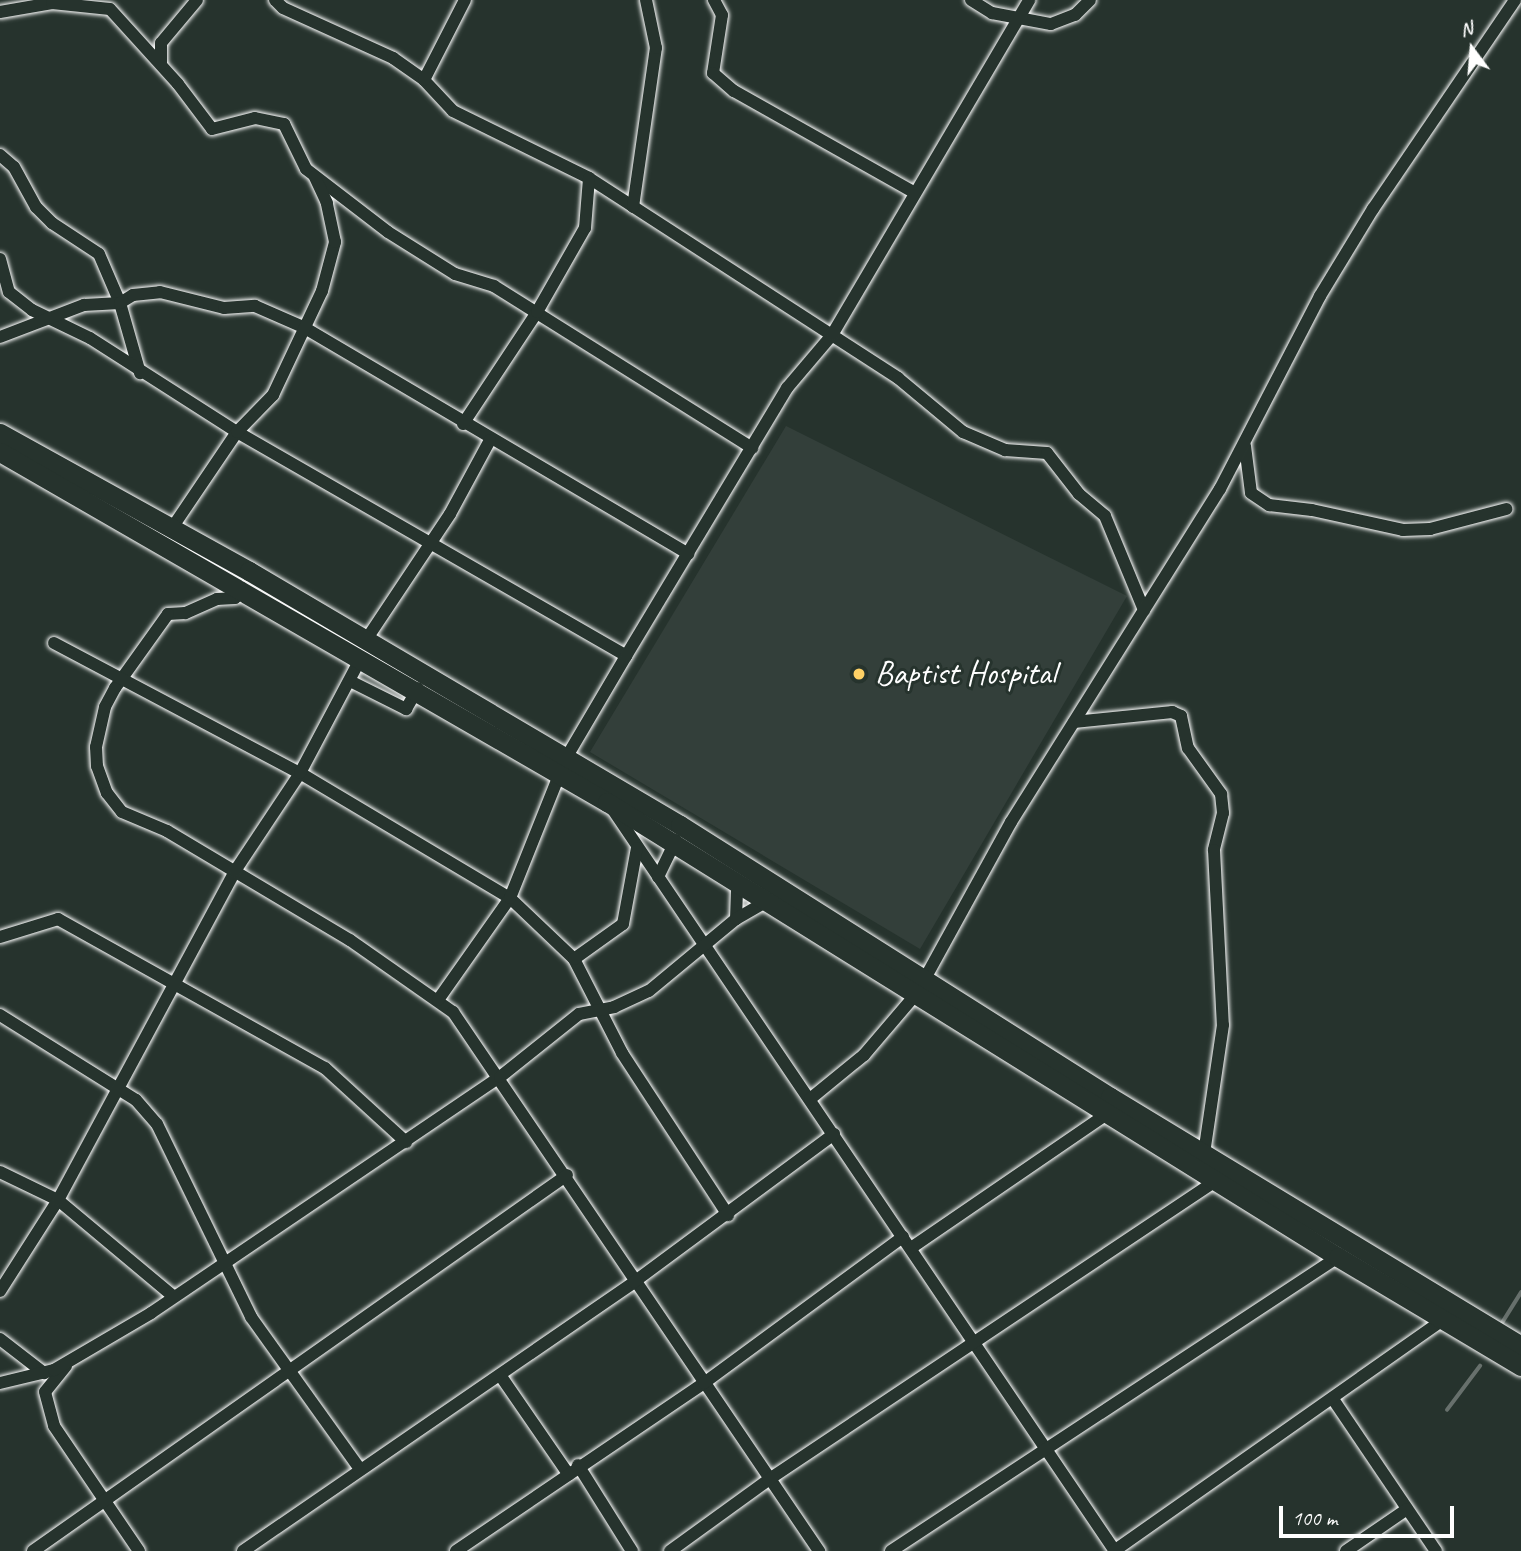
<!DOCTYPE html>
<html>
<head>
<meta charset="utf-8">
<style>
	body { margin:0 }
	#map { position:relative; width:1521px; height:1551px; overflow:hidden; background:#26332d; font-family:Caveat,sans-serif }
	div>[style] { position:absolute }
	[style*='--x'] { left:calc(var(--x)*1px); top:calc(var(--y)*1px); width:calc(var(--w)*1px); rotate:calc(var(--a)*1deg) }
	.built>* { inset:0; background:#333f3a }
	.stream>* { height:3.5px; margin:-1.75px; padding:0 1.75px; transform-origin:1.75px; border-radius:1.75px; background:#67706c }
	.roads { filter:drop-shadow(0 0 2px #fff) drop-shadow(0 0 2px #fff) }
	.minor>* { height:12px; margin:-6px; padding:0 6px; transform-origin:6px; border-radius:6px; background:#26332d }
	.primary>* { height:19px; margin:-9.5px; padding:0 9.5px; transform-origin:9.5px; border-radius:9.5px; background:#26332d }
	.dots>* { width:19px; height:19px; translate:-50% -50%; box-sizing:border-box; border:4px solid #26332d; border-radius:50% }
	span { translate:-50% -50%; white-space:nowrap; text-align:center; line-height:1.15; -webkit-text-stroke:6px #26332d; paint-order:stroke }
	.poi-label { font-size:33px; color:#fff }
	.left { translate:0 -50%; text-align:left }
	.north { position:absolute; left:1437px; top:14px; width:70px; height:70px; -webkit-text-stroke:5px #26332d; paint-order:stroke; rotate:344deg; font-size:19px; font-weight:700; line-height:28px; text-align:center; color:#fff }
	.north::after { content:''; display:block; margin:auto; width:24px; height:32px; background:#fff; clip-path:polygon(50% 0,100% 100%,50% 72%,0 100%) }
	.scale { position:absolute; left:1279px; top:1506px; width:175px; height:32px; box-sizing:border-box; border:4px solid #fff; border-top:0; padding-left:9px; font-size:21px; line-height:24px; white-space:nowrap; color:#fff; -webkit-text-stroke:5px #26332d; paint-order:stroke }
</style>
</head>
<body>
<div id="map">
	<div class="built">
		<div style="clip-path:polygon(786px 426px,1127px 596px,920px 949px,590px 752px)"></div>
	</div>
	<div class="stream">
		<div style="--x:1502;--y:1323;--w:36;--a:-58"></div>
		<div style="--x:1447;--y:1410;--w:55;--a:-53.1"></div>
	</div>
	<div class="roads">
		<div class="minor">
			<div style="--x:275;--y:0;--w:11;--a:45"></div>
			<div style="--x:283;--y:8;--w:121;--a:24.4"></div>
			<div style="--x:393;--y:58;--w:38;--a:35"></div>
			<div style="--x:424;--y:80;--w:42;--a:46.9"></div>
			<div style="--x:453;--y:111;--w:152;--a:26.2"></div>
			<div style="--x:589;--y:178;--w:368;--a:32.9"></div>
			<div style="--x:898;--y:378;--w:85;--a:39.7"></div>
			<div style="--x:963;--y:432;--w:46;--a:23.2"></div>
			<div style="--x:1005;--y:450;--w:42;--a:4.1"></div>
			<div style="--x:1047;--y:453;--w:52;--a:52"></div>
			<div style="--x:1079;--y:494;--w:34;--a:40"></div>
			<div style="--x:1105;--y:516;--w:102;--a:67.5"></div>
			<div style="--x:714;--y:0;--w:17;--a:62"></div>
			<div style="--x:722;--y:15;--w:59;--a:98.8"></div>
			<div style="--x:713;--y:73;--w:28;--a:41"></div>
			<div style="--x:734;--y:91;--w:206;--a:29.4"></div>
			<div style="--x:971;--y:0;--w:25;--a:32"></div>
			<div style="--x:992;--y:13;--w:60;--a:10.6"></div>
			<div style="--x:1051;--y:24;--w:26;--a:-21"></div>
			<div style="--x:1075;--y:15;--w:21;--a:-45"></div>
			<div style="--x:0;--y:12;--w:53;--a:-9.8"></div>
			<div style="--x:52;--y:3;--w:58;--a:5.9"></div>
			<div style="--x:110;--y:9;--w:101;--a:47.8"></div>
			<div style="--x:178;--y:84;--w:56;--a:52.9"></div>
			<div style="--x:212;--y:129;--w:44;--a:-14.3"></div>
			<div style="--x:255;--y:118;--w:30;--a:12"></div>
			<div style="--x:284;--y:124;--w:50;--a:63.9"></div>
			<div style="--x:306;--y:169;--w:103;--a:37.5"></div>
			<div style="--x:388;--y:232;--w:79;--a:32.1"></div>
			<div style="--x:455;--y:274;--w:41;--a:17.1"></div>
			<div style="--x:494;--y:286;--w:305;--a:32.1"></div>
			<div style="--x:161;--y:64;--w:21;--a:-90"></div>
			<div style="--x:161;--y:43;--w:56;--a:-50.1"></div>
			<div style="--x:424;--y:80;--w:90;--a:-62.9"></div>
			<div style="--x:0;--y:155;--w:18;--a:41"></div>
			<div style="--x:14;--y:167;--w:46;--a:61.2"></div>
			<div style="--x:36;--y:207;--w:23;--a:45"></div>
			<div style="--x:52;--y:223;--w:56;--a:33.4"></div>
			<div style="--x:99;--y:254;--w:53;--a:66.8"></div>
			<div style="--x:120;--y:303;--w:73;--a:74.1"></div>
			<div style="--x:633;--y:207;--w:161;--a:-81.8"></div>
			<div style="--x:656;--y:48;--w:49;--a:-101.8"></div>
			<div style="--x:0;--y:259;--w:34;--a:75"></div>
			<div style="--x:9;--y:292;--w:29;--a:38"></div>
			<div style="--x:32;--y:310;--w:64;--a:25.8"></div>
			<div style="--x:90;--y:338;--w:174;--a:32.6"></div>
			<div style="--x:237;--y:432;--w:449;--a:29.9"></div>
			<div style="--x:0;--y:337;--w:90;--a:-20.9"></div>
			<div style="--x:84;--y:305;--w:36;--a:-3"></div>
			<div style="--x:120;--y:303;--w:15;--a:-32"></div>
			<div style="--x:133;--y:295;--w:27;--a:-6"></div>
			<div style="--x:160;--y:292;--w:66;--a:14"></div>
			<div style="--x:224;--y:308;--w:31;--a:-4"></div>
			<div style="--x:255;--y:306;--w:55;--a:23.7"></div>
			<div style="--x:305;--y:328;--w:445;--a:30.5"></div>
			<div style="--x:463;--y:424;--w:134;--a:-56.5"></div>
			<div style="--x:537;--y:312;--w:97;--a:-60.3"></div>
			<div style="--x:585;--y:228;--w:50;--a:-85.4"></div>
			<div style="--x:1245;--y:446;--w:47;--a:82.7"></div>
			<div style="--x:1251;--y:493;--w:22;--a:34"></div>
			<div style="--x:1269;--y:505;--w:43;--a:6.6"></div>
			<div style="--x:1312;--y:510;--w:93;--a:12.4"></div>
			<div style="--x:1403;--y:530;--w:27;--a:-2"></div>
			<div style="--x:1430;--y:529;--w:79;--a:-14.7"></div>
			<div style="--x:172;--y:528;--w:116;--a:-55.9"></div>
			<div style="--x:237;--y:432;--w:52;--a:-45.8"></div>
			<div style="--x:273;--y:395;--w:115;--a:-64.8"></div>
			<div style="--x:322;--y:291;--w:51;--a:-75.1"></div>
			<div style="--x:335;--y:242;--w:40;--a:-102"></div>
			<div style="--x:327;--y:203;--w:29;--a:-115"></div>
			<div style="--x:242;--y:588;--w:12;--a:125"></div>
			<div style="--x:235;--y:598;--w:18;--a:177"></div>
			<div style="--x:217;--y:599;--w:35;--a:156"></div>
			<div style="--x:185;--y:613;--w:17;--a:177"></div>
			<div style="--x:168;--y:614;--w:91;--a:125.6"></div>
			<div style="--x:115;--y:688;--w:21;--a:118"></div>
			<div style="--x:105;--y:707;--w:41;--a:102.7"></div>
			<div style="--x:96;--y:747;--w:19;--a:87"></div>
			<div style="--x:97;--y:766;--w:29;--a:70"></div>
			<div style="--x:107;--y:793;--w:24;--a:52"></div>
			<div style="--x:122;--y:812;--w:49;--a:22.9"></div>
			<div style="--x:167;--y:831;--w:213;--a:30.8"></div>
			<div style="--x:350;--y:940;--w:126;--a:35"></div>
			<div style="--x:453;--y:1012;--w:652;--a:55.82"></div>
			<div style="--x:366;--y:640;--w:151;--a:-56.3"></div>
			<div style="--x:450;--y:514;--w:84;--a:-61.6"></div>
			<div style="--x:54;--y:643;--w:278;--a:27.9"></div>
			<div style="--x:300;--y:773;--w:244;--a:30.8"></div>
			<div style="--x:510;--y:898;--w:88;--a:43.6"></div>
			<div style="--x:574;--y:959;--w:106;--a:62.9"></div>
			<div style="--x:622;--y:1053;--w:194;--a:56.8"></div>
			<div style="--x:350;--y:681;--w:63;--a:26.6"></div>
			<div style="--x:406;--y:709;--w:24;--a:-60"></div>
			<div style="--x:1074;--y:722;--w:99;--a:-5.8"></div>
			<div style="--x:1172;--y:712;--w:10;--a:24"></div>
			<div style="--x:1181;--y:716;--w:33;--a:78"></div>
			<div style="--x:1188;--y:748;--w:57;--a:54.3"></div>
			<div style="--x:1221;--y:794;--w:19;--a:84"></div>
			<div style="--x:1223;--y:813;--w:38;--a:104"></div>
			<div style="--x:1214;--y:850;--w:175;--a:87.1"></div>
			<div style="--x:1223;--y:1025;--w:130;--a:98.4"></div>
			<div style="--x:611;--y:807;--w:899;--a:55.89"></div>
			<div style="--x:658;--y:877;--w:41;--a:-64.1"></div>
			<div style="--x:736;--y:919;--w:38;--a:-88"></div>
			<div style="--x:0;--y:937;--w:61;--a:-17.2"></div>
			<div style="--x:58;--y:919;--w:306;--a:29.2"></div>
			<div style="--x:325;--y:1068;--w:110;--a:42.4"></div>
			<div style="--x:574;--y:959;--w:60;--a:-35.5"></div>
			<div style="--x:623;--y:924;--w:77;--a:-79.6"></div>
			<div style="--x:438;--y:1000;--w:125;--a:-54.8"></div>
			<div style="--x:510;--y:898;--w:151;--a:-68.2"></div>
			<div style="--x:566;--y:758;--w:118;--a:-59.5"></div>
			<div style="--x:626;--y:656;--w:313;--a:-59"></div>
			<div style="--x:787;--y:388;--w:70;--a:-49.7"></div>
			<div style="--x:832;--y:335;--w:389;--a:-59.5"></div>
			<div style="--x:0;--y:1015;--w:160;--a:32"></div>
			<div style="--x:136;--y:1100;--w:32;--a:49"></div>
			<div style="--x:157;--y:1124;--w:215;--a:64"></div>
			<div style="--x:251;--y:1317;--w:186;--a:54.4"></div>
			<div style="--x:810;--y:1099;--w:70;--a:-39.2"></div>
			<div style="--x:864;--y:1055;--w:82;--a:-49.5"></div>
			<div style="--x:917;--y:993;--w:195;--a:-61.2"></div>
			<div style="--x:1011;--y:822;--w:393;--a:-57.9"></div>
			<div style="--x:1220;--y:489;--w:217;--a:-62.6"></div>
			<div style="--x:1320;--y:296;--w:102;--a:-58.7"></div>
			<div style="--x:1373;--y:209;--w:253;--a:-55.8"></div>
			<div style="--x:0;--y:1172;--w:64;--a:25.8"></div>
			<div style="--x:58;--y:1200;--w:150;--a:39.9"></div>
			<div style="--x:911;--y:1248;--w:239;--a:-34.4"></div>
			<div style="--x:0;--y:1291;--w:108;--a:-57.5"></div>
			<div style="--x:58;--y:1200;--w:374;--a:-61.7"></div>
			<div style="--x:235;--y:871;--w:118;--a:-56.4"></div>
			<div style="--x:300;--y:773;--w:130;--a:-62.1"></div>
			<div style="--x:0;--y:1339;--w:56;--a:37.7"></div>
			<div style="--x:66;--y:1366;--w:33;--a:129"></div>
			<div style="--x:45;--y:1392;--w:35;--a:75"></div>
			<div style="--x:54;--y:1426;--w:151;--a:55.8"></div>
			<div style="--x:500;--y:1375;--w:121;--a:55.4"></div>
			<div style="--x:0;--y:1383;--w:56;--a:-13.5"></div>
			<div style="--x:54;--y:1370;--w:113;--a:-30.4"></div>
			<div style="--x:151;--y:1313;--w:421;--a:-34.1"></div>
			<div style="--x:500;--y:1077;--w:101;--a:-38.6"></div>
			<div style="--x:579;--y:1014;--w:36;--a:-11"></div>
			<div style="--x:614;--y:1007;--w:38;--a:-25"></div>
			<div style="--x:649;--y:991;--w:113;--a:-39.6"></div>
			<div style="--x:736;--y:919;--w:38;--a:-30"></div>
			<div style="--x:1333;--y:1399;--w:184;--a:55.9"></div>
			<div style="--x:578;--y:1465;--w:102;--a:57.9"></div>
			<div style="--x:33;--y:1551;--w:653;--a:-35.15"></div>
			<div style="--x:243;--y:1551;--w:475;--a:-34.5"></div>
			<div style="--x:634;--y:1282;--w:249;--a:-36.5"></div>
			<div style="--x:456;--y:1551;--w:300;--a:-34.1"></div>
			<div style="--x:704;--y:1383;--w:247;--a:-36.3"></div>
			<div style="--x:670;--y:1551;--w:121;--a:-35.9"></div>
			<div style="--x:768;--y:1480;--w:540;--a:-33.75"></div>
			<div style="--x:891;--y:1551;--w:535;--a:-33.33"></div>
			<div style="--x:1114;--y:1551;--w:402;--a:-35.1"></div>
			<div style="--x:1346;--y:1551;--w:74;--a:-34.5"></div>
		</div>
		<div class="primary">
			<div style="--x:0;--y:433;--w:285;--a:29"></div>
			<div style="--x:249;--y:571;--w:500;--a:30.51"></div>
			<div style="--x:680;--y:825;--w:509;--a:32.32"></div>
			<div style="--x:1110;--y:1097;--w:481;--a:31.2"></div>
			<div style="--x:0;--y:452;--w:701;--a:29.97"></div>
			<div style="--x:607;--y:802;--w:861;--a:31.9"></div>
			<div style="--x:1338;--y:1257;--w:213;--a:30.8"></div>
		</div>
	</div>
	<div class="dots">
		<div style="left:859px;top:674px;background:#ffd166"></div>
	</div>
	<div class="poi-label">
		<span class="left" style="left:875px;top:674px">Baptist Hospital</span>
	</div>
	<div class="north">N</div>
	<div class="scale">100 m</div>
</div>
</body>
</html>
